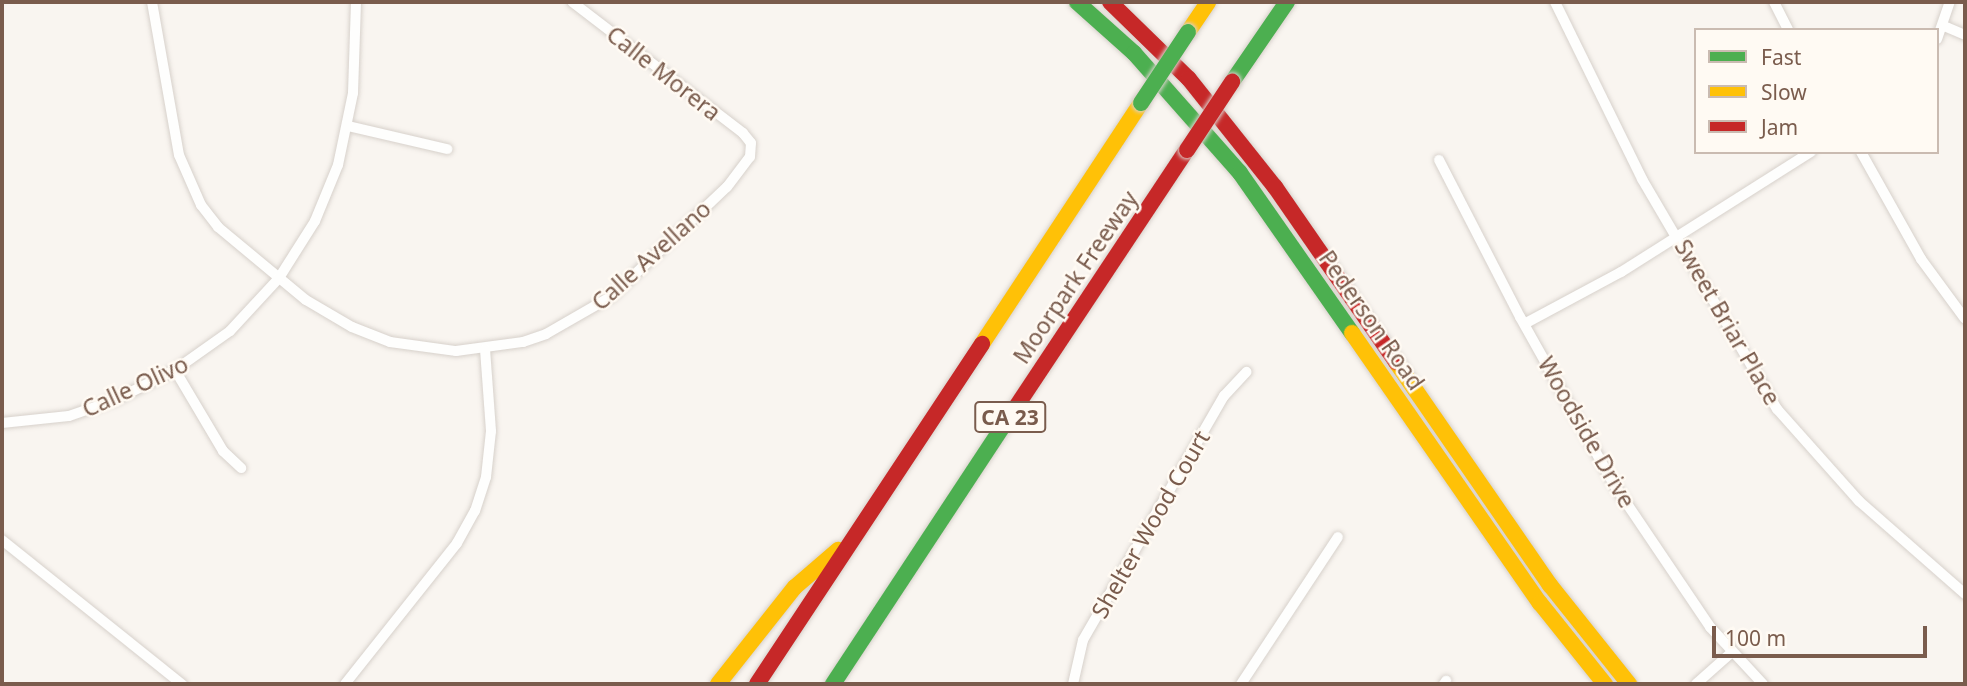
<!DOCTYPE html>
<html>
<head>
<meta charset="utf-8">
<style>
	body { margin:0 }
	#map { position:relative; width:1967px; height:686px; overflow:hidden; background:#f9f5f0; font-family:"Noto Sans",sans-serif }
	div>[style] { position:absolute }
	[style*='--x'] { left:calc(var(--x)*1px); top:calc(var(--y)*1px); width:calc(var(--w)*1px); rotate:calc(var(--a)*1deg) }
	.roads { filter:drop-shadow(0 0 2px #d7d1cb) drop-shadow(0 0 2px #d7d1cb) }
	.street>* { height:10px; margin:-5px; padding:0 5px; transform-origin:5px; border-radius:5px; background:#fefefd }
	.fast>* { height:16px; margin:-8px; padding:0 8px; transform-origin:8px; border-radius:8px; background:#4caf50 }
	.slow>* { height:16px; margin:-8px; padding:0 8px; transform-origin:8px; border-radius:8px; background:#ffc107 }
	.jam>* { height:16px; margin:-8px; padding:0 8px; transform-origin:8px; border-radius:8px; background:#c62828 }
	.bridges { filter:drop-shadow(0 0 2px #dad1cc) drop-shadow(0 0 2px #dad1cc) }
	.fast-bridge>* { height:16px; margin:-8px; padding:0 8px; transform-origin:8px; border-radius:8px; background:#4caf50 }
	.jam-bridge>* { height:16px; margin:-8px; padding:0 8px; transform-origin:8px; border-radius:8px; background:#c62828 }
	span { translate:-50% -50%; white-space:nowrap; text-align:center; line-height:1.15; -webkit-text-stroke:5px #fffaf3; paint-order:stroke }
	.shield-label span { padding:2px 5px; background:#fffaf3; border:2px solid; border-radius:5px; -webkit-text-stroke-width:0 }
	.shield-label { font-size:21px; color:#7a5c4d; font-weight:700 }
	.street-label { font-size:23px; color:#7a5c4d }
	.frame { position:absolute; inset:0; border:4px solid #7a5c4d; pointer-events:none }
	.legend { position:absolute; left:1694px; top:28px; width:245px; height:126px; box-sizing:border-box; background:#fffaf3; border:2px solid #cabbb1; margin:0; padding:9px 12px; list-style:none; font-size:21px; color:#7a5c4d }
	.legend li { display:flex; align-items:center; gap:14px; height:35px }
	.legend b { width:35px; border:2px solid #cabbb1 }
	.scale { position:absolute; left:1712px; top:626px; width:215px; height:32px; box-sizing:border-box; border:4px solid #7a5c4d; border-top:0; padding-left:9px; font-size:21px; line-height:24px; white-space:nowrap; color:#7a5c4d; -webkit-text-stroke:5px #fffaf3; paint-order:stroke }
</style>
</head>
<body>
<div id="map">
	<div class="roads">
		<div class="street">
			<div style="--x:152;--y:2;--w:155;--a:80"></div>
			<div style="--x:179;--y:155;--w:55;--a:66.3"></div>
			<div style="--x:201;--y:205;--w:28;--a:52"></div>
			<div style="--x:218;--y:227;--w:114;--a:39.7"></div>
			<div style="--x:306;--y:300;--w:53;--a:30.4"></div>
			<div style="--x:352;--y:327;--w:41;--a:21.5"></div>
			<div style="--x:390;--y:342;--w:67;--a:7.8"></div>
			<div style="--x:456;--y:351;--w:68;--a:-7.7"></div>
			<div style="--x:523;--y:342;--w:24;--a:-19"></div>
			<div style="--x:546;--y:334;--w:76;--a:-29.9"></div>
			<div style="--x:612;--y:296;--w:158;--a:-43.5"></div>
			<div style="--x:727;--y:187;--w:38;--a:-53"></div>
			<div style="--x:750;--y:157;--w:14;--a:-86"></div>
			<div style="--x:751;--y:143;--w:13;--a:-129"></div>
			<div style="--x:743;--y:133;--w:215;--a:-142.5"></div>
			<div style="--x:1555;--y:2;--w:197;--a:63.8"></div>
			<div style="--x:1642;--y:179;--w:267;--a:59.6"></div>
			<div style="--x:1777;--y:409;--w:123;--a:48.3"></div>
			<div style="--x:1859;--y:501;--w:141;--a:41.3"></div>
			<div style="--x:1774;--y:2;--w:31;--a:63"></div>
			<div style="--x:1944;--y:26;--w:23;--a:23"></div>
			<div style="--x:1937;--y:39;--w:39;--a:-71"></div>
			<div style="--x:348;--y:126;--w:102;--a:13.1"></div>
			<div style="--x:1861;--y:152;--w:123;--a:60.7"></div>
			<div style="--x:1921;--y:259;--w:74;--a:53.7"></div>
			<div style="--x:1439;--y:160;--w:177;--a:62.7"></div>
			<div style="--x:1520;--y:317;--w:190;--a:60.7"></div>
			<div style="--x:1613;--y:483;--w:174;--a:56"></div>
			<div style="--x:1710;--y:627;--w:78;--a:47.1"></div>
			<div style="--x:1526;--y:323;--w:108;--a:-28.2"></div>
			<div style="--x:1621;--y:272;--w:225;--a:-32.3"></div>
			<div style="--x:175;--y:370;--w:94;--a:59.3"></div>
			<div style="--x:223;--y:451;--w:25;--a:43"></div>
			<div style="--x:2;--y:423;--w:67;--a:-6"></div>
			<div style="--x:69;--y:416;--w:49;--a:-19.2"></div>
			<div style="--x:115;--y:400;--w:67;--a:-26.6"></div>
			<div style="--x:175;--y:370;--w:67;--a:-35.3"></div>
			<div style="--x:230;--y:331;--w:72;--a:-47.2"></div>
			<div style="--x:279;--y:278;--w:67;--a:-57.7"></div>
			<div style="--x:315;--y:221;--w:61;--a:-67.7"></div>
			<div style="--x:338;--y:165;--w:74;--a:-78.2"></div>
			<div style="--x:353;--y:93;--w:91;--a:-88.1"></div>
			<div style="--x:2;--y:540;--w:231;--a:38.7"></div>
			<div style="--x:345;--y:684;--w:180;--a:-51.5"></div>
			<div style="--x:457;--y:543;--w:37;--a:-61"></div>
			<div style="--x:475;--y:511;--w:36;--a:-72"></div>
			<div style="--x:486;--y:477;--w:46;--a:-83.8"></div>
			<div style="--x:491;--y:431;--w:82;--a:-94.2"></div>
			<div style="--x:1073;--y:684;--w:45;--a:-77.2"></div>
			<div style="--x:1083;--y:640;--w:282;--a:-60"></div>
			<div style="--x:1224;--y:396;--w:33;--a:-47"></div>
			<div style="--x:1241;--y:684;--w:176;--a:-56.6"></div>
			<div style="--x:1444;--y:684;--w:4;--a:-56"></div>
			<div style="--x:1696;--y:684;--w:47;--a:-41.5"></div>
		</div>
		<div class="fast">
			<div style="--x:1077;--y:2;--w:76;--a:41.8"></div>
			<div style="--x:1134;--y:53;--w:160;--a:48.5"></div>
			<div style="--x:1240;--y:173;--w:195;--a:55"></div>
			<div style="--x:1232;--y:82;--w:97;--a:-55.5"></div>
			<div style="--x:833;--y:684;--w:321;--a:-56.6"></div>
		</div>
		<div class="slow">
			<div style="--x:1188;--y:32;--w:36;--a:-56"></div>
			<div style="--x:1352;--y:333;--w:329;--a:55.2"></div>
			<div style="--x:1540;--y:603;--w:104;--a:51.3"></div>
			<div style="--x:982;--y:344;--w:289;--a:-56.6"></div>
			<div style="--x:1396;--y:362;--w:271;--a:55.4"></div>
			<div style="--x:1550;--y:585;--w:127;--a:51.4"></div>
			<div style="--x:718;--y:684;--w:124;--a:-51.6"></div>
			<div style="--x:795;--y:587;--w:57;--a:-40.7"></div>
		</div>
		<div class="jam">
			<div style="--x:1110;--y:2;--w:110;--a:44.3"></div>
			<div style="--x:1189;--y:79;--w:138;--a:51.5"></div>
			<div style="--x:1275;--y:187;--w:213;--a:55.3"></div>
			<div style="--x:1010;--y:416;--w:320;--a:-56.4"></div>
			<div style="--x:757;--y:684;--w:408;--a:-56.5"></div>
		</div>
	</div>
	<div class="bridges">
		<div class="fast-bridge">
			<div style="--x:1141;--y:103;--w:85;--a:-56.5"></div>
		</div>
		<div class="jam-bridge">
			<div style="--x:1187;--y:150;--w:82;--a:-56.5"></div>
		</div>
	</div>
	<div class="shield-label">
		<span style="left:1010px;top:417px">CA 23</span>
	</div>
	<div class="street-label">
		<span style="left:664px;top:73px;rotate:38deg">Calle Morera</span>
		<span style="left:651px;top:255px;rotate:-42deg">Calle Avellano</span>
		<span style="left:1075px;top:277px;rotate:-56deg">Moorpark Freeway</span>
		<span style="left:1372px;top:320px;rotate:55deg">Pederson Road</span>
		<span style="left:1728px;top:322px;rotate:60deg">Sweet Briar Place</span>
		<span style="left:135px;top:386px;rotate:-25deg">Calle Olivo</span>
		<span style="left:1587px;top:432px;rotate:60deg">Woodside Drive</span>
		<span style="left:1150px;top:524px;rotate:-60deg">Shelter Wood Court</span>
	</div>
	<div class="frame"></div>
	<ul class="legend">
	<li><b style="height:9px;background:#4caf50"></b>Fast</li>
	<li><b style="height:9px;background:#ffc107"></b>Slow</li>
	<li><b style="height:9px;background:#c62828"></b>Jam</li>
	</ul>
	<div class="scale">100 m</div>
</div>
</body>
</html>
